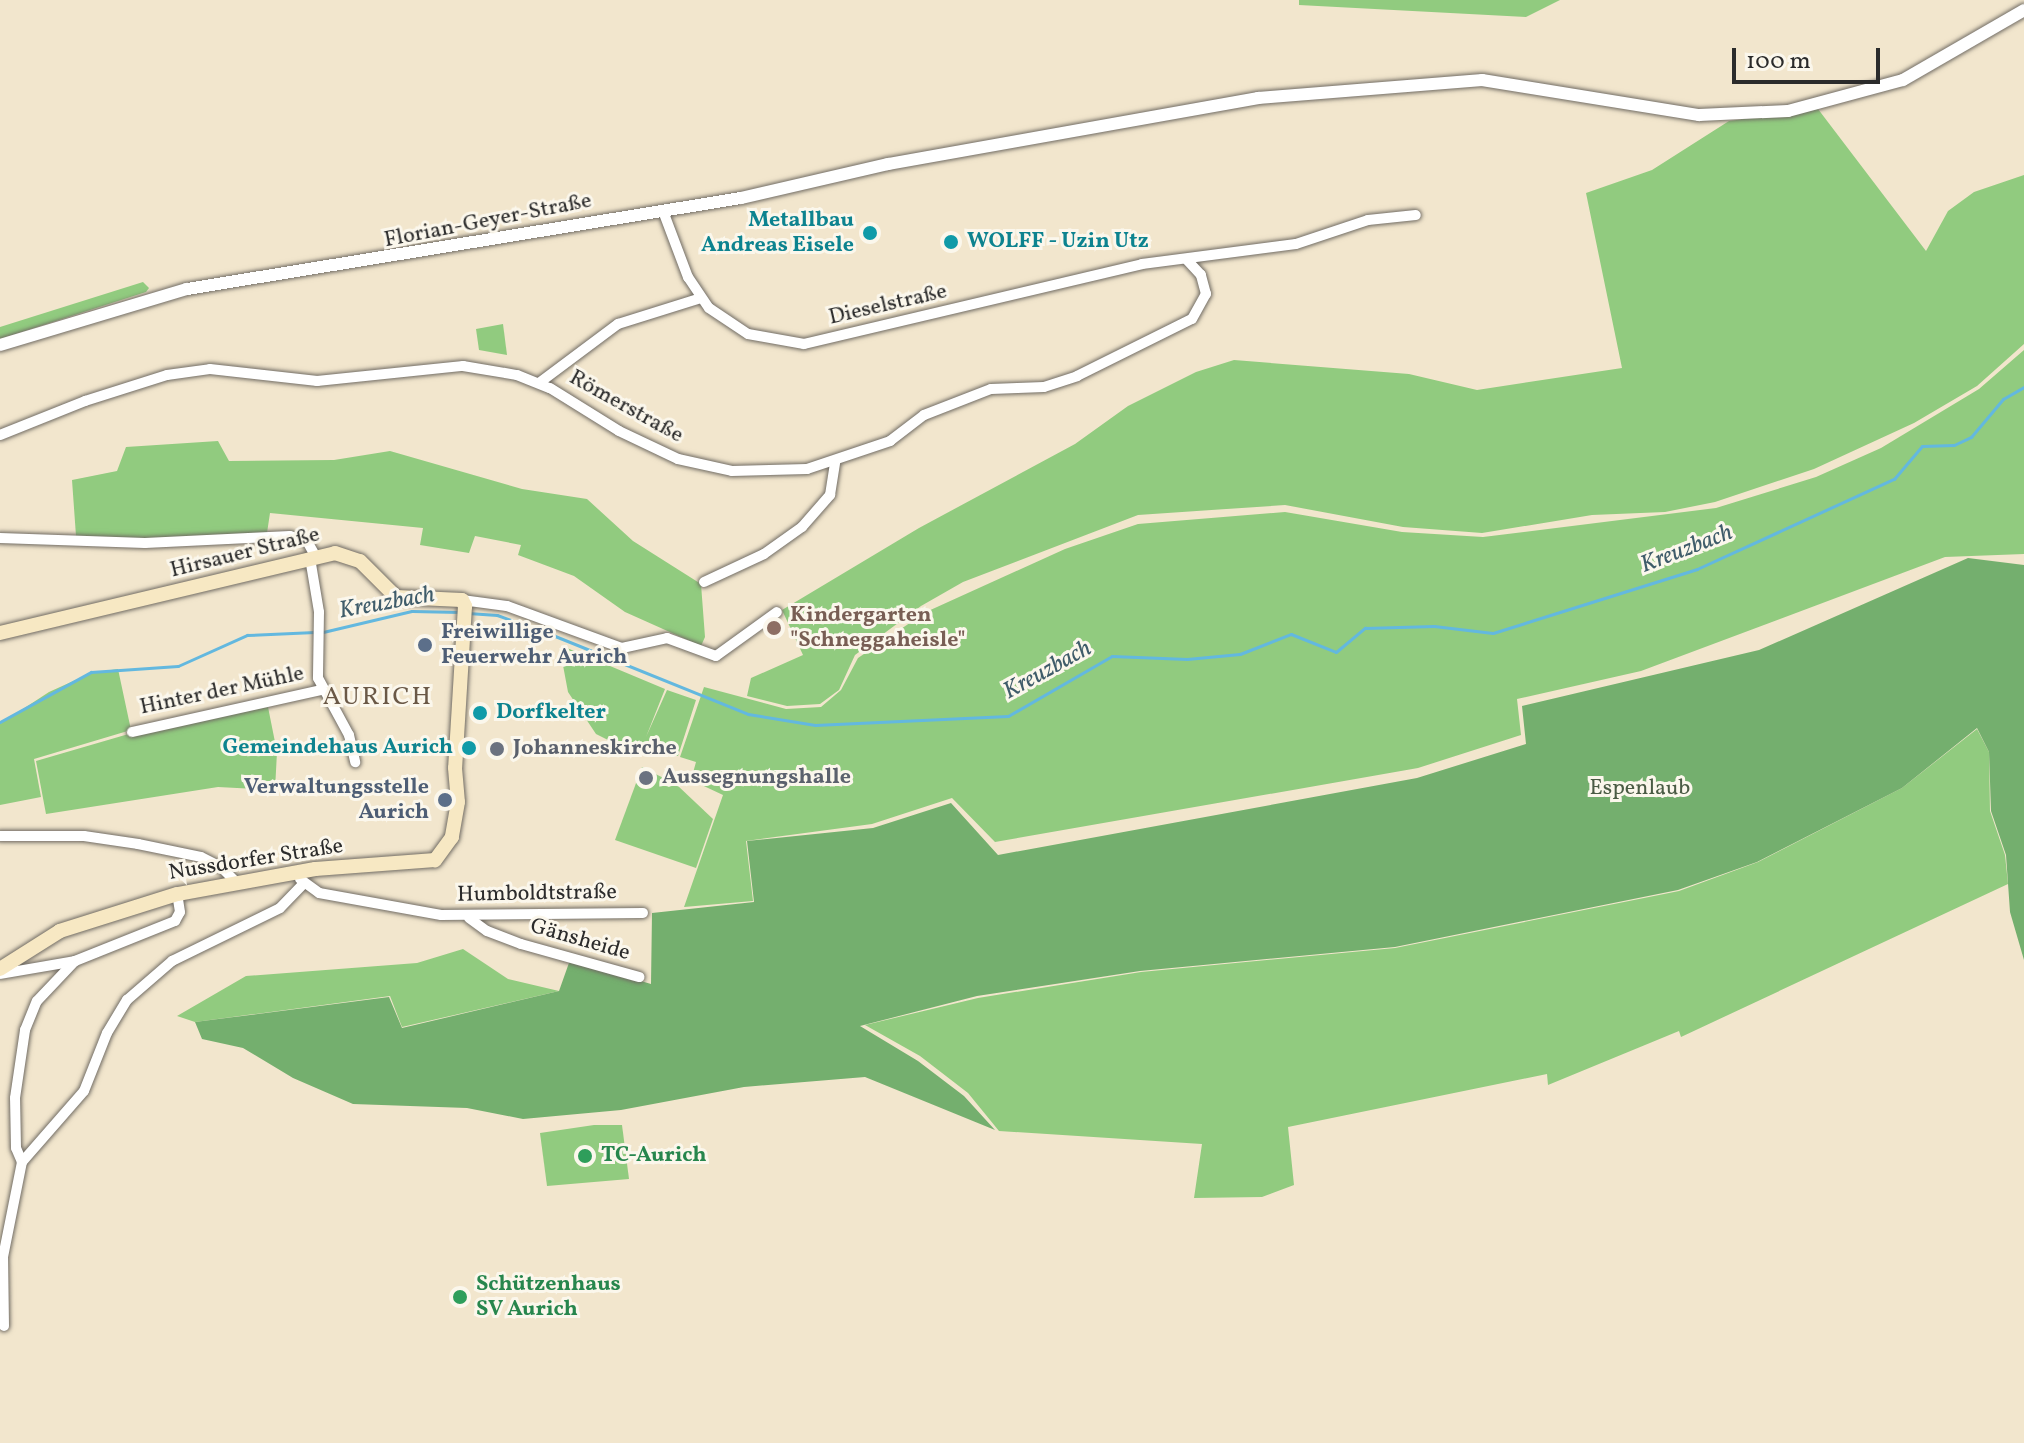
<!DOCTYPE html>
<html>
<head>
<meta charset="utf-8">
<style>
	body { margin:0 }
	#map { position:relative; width:2024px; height:1443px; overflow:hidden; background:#f2e6cd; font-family:Vollkorn,serif }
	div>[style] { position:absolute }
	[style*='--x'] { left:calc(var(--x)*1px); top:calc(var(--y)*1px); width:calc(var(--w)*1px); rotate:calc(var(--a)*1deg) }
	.green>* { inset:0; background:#91cb7f }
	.forest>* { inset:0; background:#74af6e }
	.stream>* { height:3px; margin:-1.5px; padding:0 1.5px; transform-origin:1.5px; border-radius:1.5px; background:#63b8df }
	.roads { filter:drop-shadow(0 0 2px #716c64) drop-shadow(0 0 2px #716c64) }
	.minor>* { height:10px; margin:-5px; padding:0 5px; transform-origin:5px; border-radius:5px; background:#fff }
	.tertiary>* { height:12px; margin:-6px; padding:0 6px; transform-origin:6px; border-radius:6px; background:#fff }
	.secondary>* { height:14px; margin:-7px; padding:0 7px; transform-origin:7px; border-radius:7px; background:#f7e8c3 }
	.dots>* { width:22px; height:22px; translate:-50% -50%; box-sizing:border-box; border:4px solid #fbf7ec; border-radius:50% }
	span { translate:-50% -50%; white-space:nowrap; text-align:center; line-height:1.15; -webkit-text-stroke:6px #fbf7ec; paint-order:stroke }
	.culture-label { font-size:22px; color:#0d838f; font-weight:700 }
	.right { translate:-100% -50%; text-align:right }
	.left { translate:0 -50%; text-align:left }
	.street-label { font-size:22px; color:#2b2b2b }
	.education-label { font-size:22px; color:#785e54; font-weight:700 }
	.service-label { font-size:22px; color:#4e5e75; font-weight:700 }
	.worship-label { font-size:22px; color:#5b616d; font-weight:700 }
	.park-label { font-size:22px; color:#4a5b44 }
	.leisure-label { font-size:22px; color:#27864d; font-weight:700 }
	.water-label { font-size:24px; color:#3f5c6a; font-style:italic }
	.quarter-label { font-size:26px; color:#6a5846; letter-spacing:2px }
	.scale { position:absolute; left:1732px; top:48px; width:148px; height:36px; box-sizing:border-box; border:4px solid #2b2b2b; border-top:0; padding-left:10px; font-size:24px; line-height:28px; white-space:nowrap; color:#2b2b2b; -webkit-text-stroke:6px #fbf7ec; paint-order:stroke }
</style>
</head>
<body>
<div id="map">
	<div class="green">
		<div style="clip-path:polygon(1299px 0,1560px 0,1526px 17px,1299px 5px)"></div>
		<div style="clip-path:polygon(1818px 109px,1926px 251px,1948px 211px,1974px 192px,2024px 175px,2024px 344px,1977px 386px,1914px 423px,1814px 469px,1715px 502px,1665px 512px,1592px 515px,1482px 533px,1403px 527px,1285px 505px,1138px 515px,963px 582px,921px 606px,855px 655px,839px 690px,820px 704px,787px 706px,747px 696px,751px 678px,803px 655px,782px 610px,919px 528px,1075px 444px,1128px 406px,1196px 372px,1234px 360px,1409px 374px,1477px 390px,1622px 368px,1586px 193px,1652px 170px,1729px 121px)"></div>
		<div style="clip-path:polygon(143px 282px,149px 288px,146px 292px,0 339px,0 327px)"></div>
		<div style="clip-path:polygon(503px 324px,507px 355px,479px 350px,476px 329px)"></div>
		<div style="clip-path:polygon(2024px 350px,2024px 554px,1945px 557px,1641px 671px,1517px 699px,1521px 735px,1418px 768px,995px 842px,952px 798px,872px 824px,746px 841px,753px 901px,684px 907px,723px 795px,691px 780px,696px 762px,680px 757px,704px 687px,786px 709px,821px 707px,841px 690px,858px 658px,926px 612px,1065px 549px,1138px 524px,1285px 512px,1402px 532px,1483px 537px,1716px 508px,1816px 477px,1881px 448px,1979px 389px)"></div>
		<div style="clip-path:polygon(218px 441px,229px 461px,334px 460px,390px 451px,522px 489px,587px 499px,633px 541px,701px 584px,705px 637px,701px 646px,625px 612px,574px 576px,518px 555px,521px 545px,475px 536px,469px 553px,420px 545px,423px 528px,270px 513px,267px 533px,144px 540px,76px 536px,72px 480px,117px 471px,126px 447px)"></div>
		<div style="clip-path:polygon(567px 648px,665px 689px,646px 737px,667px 690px,696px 700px,678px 756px,643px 754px,643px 744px,641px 754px,632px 752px,596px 734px,568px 692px,562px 660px)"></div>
		<div style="clip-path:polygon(118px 669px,131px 730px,34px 759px,41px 797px,0 805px,0 724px,49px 692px,91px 673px)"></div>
		<div style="clip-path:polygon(268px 707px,277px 752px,275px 790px,218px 787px,46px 814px,36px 761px,132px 733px)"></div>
		<div style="clip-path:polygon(1977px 729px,1989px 752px,1990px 811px,2005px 855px,2008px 884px,1681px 1037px,1679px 1031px,1548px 1085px,1547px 1074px,1288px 1127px,1294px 1185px,1262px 1197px,1194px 1198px,1202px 1144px,999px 1131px,968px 1093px,920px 1056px,865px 1025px,978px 998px,1141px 972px,1395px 948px,1679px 891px,1758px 862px,1902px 788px)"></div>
		<div style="clip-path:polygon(642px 767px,677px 785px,713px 819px,696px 868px,615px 840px)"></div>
		<div style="clip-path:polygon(463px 949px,508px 979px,559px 991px,402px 1027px,390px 996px,195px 1022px,177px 1016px,246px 976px,417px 963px)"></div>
		<div style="clip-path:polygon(594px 1125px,622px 1125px,629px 1179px,547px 1186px,540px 1133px)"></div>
	</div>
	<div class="forest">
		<div style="clip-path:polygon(1968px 558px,2024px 565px,2024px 960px,2010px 912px,2006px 855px,1991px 811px,1989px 752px,1977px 728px,1902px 788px,1757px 862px,1678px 890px,1395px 947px,1140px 971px,977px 996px,860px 1026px,918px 1061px,964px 1096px,995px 1130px,865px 1077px,744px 1087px,621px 1110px,523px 1119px,467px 1108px,353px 1104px,293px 1078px,243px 1048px,202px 1039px,195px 1022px,389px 997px,402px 1028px,559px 991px,570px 960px,651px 984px,652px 913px,754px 902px,747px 841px,873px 828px,951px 803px,998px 855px,1417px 778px,1526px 744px,1522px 706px,1759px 650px)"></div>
	</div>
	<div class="stream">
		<div style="--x:468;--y:613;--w:29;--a:4"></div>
		<div style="--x:497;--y:615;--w:56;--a:19.7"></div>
		<div style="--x:550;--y:634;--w:214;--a:22"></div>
		<div style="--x:748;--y:714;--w:68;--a:9.3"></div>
		<div style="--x:815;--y:725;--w:193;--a:-2.7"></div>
		<div style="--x:1008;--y:716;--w:120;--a:-30"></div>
		<div style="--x:1112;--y:656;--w:75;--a:2.3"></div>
		<div style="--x:1187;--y:659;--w:53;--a:-5.4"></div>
		<div style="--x:1240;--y:654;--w:55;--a:-21.4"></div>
		<div style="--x:1291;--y:634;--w:48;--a:21.8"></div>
		<div style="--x:1336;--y:652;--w:38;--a:-40"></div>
		<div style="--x:1365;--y:628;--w:69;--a:-1.7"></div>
		<div style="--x:1434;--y:626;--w:59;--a:6.8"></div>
		<div style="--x:1493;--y:633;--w:214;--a:-17.4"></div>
		<div style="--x:1697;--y:569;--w:217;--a:-24.6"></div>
		<div style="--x:1894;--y:479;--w:43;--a:-49.7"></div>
		<div style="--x:1922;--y:446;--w:32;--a:-2"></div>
		<div style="--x:1954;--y:445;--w:19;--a:-25"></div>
		<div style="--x:1971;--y:437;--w:50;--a:-49.9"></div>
		<div style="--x:2003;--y:399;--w:24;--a:-30"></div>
		<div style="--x:323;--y:632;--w:91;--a:-13.3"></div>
		<div style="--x:412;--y:611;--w:48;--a:1.2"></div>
		<div style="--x:0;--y:722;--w:104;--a:-28.8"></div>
		<div style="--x:91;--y:672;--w:87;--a:-3.9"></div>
		<div style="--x:178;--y:666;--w:76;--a:-24.2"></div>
		<div style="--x:247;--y:635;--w:68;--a:-2.5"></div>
	</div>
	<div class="roads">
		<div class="minor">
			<div style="--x:663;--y:211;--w:71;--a:69.3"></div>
			<div style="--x:688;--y:277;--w:37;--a:56"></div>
			<div style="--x:709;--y:308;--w:47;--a:33.7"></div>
			<div style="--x:748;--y:334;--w:57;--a:10.1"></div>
			<div style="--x:804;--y:344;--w:347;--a:-13.3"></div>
			<div style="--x:1142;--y:264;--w:155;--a:-7.4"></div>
			<div style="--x:1296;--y:244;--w:76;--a:-18.4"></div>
			<div style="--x:1368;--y:220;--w:48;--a:-5.9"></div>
			<div style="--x:539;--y:383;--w:99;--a:-36.8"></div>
			<div style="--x:618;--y:324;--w:87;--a:-17.4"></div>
			<div style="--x:0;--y:435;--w:92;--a:-21.8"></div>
			<div style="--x:85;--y:401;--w:86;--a:-17.6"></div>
			<div style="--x:167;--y:375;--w:43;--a:-7.9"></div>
			<div style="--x:210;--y:369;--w:108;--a:6.4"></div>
			<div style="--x:317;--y:381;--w:147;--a:-5.9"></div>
			<div style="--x:463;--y:366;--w:55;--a:9.5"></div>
			<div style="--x:517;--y:375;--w:35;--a:22"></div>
			<div style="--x:550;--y:388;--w:81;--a:31.9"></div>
			<div style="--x:619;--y:431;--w:65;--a:25.4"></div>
			<div style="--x:678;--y:459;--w:55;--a:12.5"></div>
			<div style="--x:732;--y:471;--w:75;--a:-1.5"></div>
			<div style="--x:807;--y:469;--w:88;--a:-18.6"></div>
			<div style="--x:890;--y:441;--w:43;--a:-37.4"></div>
			<div style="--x:924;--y:415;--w:72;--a:-21.2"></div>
			<div style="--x:991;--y:389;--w:53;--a:-2.2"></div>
			<div style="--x:1044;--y:387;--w:35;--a:-18"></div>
			<div style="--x:1077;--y:376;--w:128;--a:-26.4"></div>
			<div style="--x:1192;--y:319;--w:29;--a:-61"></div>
			<div style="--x:1206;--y:294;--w:20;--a:-105"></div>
			<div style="--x:1201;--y:275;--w:21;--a:-133"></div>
			<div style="--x:0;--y:538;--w:145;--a:2"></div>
			<div style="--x:145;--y:543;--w:145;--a:-2.8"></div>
			<div style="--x:290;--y:536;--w:18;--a:16"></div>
			<div style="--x:307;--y:541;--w:18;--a:61"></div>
			<div style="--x:310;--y:558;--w:55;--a:80.5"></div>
			<div style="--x:319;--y:612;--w:66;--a:90.9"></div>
			<div style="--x:318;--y:678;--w:65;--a:61.5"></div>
			<div style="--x:349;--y:735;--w:28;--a:77"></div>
			<div style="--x:704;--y:582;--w:66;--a:-25"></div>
			<div style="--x:764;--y:554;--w:47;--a:-35.4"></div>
			<div style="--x:802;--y:527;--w:43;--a:-48.8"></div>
			<div style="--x:830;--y:495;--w:33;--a:-81"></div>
			<div style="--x:462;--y:600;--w:45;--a:7.6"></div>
			<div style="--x:507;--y:606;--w:122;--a:20.1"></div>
			<div style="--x:622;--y:648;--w:46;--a:-12.5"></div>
			<div style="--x:667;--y:638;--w:52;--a:20.2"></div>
			<div style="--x:716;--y:656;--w:75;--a:-35.8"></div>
			<div style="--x:132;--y:732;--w:194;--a:-12.5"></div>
			<div style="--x:0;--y:836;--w:84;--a:0"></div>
			<div style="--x:84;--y:836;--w:55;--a:8.4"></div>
			<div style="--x:138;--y:844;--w:64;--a:11.7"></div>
			<div style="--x:201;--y:857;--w:22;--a:27"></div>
			<div style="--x:221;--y:867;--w:24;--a:45"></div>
			<div style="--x:300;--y:879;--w:24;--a:36"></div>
			<div style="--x:319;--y:893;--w:124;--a:10.2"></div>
			<div style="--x:441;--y:915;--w:202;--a:-0.6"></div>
			<div style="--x:469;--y:918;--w:22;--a:36"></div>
			<div style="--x:487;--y:931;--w:36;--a:21"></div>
			<div style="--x:521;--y:944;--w:123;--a:15.6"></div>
			<div style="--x:0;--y:974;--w:76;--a:-9.8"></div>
			<div style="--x:22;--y:1162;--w:94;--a:-48.9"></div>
			<div style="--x:84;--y:1091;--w:62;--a:-68.4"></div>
			<div style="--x:107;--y:1033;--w:39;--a:-59"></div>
			<div style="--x:127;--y:1000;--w:60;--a:-40.9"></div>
			<div style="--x:172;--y:961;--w:120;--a:-26.1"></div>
			<div style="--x:280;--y:908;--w:32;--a:-46"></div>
			<div style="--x:4;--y:1326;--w:69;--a:-90.8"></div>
			<div style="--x:3;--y:1257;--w:97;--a:-78.7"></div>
			<div style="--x:22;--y:1162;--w:15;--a:-113"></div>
			<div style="--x:16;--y:1148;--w:50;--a:-91.1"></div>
			<div style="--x:15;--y:1098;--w:69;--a:-81.6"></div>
			<div style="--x:25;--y:1030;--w:31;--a:-68"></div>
			<div style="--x:37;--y:1001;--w:55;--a:-46.5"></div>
			<div style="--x:75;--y:961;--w:108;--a:-21.8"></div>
			<div style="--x:175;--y:921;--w:10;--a:-61"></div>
			<div style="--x:180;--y:912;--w:18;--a:-99"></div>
		</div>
		<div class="tertiary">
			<div style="--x:0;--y:345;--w:195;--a:-16.7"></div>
			<div style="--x:187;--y:289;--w:561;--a:-9.33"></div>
			<div style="--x:741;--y:198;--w:151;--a:-13"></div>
			<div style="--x:888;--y:164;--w:376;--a:-10.1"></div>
			<div style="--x:1258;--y:98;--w:225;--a:-4.6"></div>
			<div style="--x:1482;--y:80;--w:220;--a:9.2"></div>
			<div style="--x:1699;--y:115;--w:89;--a:-2.6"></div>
			<div style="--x:1788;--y:111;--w:119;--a:-15.1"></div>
			<div style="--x:1903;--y:80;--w:140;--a:-30"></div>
		</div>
		<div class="secondary">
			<div style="--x:0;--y:633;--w:344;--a:-13.4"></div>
			<div style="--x:335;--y:553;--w:26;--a:18"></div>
			<div style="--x:360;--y:561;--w:51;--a:45"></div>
			<div style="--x:396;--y:597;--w:66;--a:2.6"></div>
			<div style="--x:462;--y:600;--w:7;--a:63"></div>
			<div style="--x:465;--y:606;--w:162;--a:93.5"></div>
			<div style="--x:455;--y:768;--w:34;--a:85"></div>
			<div style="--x:458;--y:802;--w:36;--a:100"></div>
			<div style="--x:452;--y:837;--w:29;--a:126"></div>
			<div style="--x:435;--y:860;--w:120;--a:175.7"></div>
			<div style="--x:315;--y:869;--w:140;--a:169.7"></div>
			<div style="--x:177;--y:894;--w:123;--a:162.5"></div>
			<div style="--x:60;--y:931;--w:71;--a:147.7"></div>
		</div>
	</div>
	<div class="dots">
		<div style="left:870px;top:233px;background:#0f9aa8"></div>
		<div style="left:951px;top:242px;background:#0f9aa8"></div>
		<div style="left:774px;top:628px;background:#8d6e63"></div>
		<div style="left:425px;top:645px;background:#5c6f8a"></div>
		<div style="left:480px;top:713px;background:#0f9aa8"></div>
		<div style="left:469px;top:748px;background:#0f9aa8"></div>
		<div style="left:497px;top:749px;background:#6b7280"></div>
		<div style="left:646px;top:778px;background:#6b7280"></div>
		<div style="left:445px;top:800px;background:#5c6f8a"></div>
		<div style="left:585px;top:1156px;background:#2e9e5b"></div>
		<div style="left:460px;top:1297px;background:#2e9e5b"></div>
	</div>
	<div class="culture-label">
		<span class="right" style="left:854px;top:233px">Metallbau<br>Andreas Eisele</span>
		<span class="left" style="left:967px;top:242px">WOLFF - Uzin Utz</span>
		<span class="left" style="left:496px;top:713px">Dorfkelter</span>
		<span class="right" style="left:453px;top:748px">Gemeindehaus Aurich</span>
	</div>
	<div class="street-label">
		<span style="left:488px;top:221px;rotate:-11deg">Florian-Geyer-Straße</span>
		<span style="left:888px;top:305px;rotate:-13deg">Dieselstraße</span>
		<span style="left:626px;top:407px;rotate:29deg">Römerstraße</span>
		<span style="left:245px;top:553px;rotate:-14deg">Hirsauer Straße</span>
		<span style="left:222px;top:691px;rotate:-12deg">Hinter der Mühle</span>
		<span style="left:256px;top:860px;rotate:-9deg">Nussdorfer Straße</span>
		<span style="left:537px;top:894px;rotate:-1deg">Humboldtstraße</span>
		<span style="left:580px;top:940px;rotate:16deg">Gänsheide</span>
	</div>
	<div class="education-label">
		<span class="left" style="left:790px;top:628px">Kindergarten<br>"Schneggaheisle"</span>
	</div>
	<div class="service-label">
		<span class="left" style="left:441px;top:645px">Freiwillige<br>Feuerwehr Aurich</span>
		<span class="right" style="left:429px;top:800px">Verwaltungsstelle<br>Aurich</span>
	</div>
	<div class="worship-label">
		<span class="left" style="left:513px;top:749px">Johanneskirche</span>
		<span class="left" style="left:662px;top:778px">Aussegnungshalle</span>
	</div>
	<div class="park-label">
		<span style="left:1640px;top:789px">Espenlaub</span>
	</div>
	<div class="leisure-label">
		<span class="left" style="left:601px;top:1156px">TC-Aurich</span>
		<span class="left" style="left:476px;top:1297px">Schützenhaus<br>SV Aurich</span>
	</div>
	<div class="water-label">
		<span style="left:1687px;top:550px;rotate:-21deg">Kreuzbach</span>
		<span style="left:387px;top:604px;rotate:-10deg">Kreuzbach</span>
		<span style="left:1048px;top:671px;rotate:-29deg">Kreuzbach</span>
	</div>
	<div class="quarter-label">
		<span style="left:378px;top:698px">AURICH</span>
	</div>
	<div class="scale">100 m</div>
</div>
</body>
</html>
